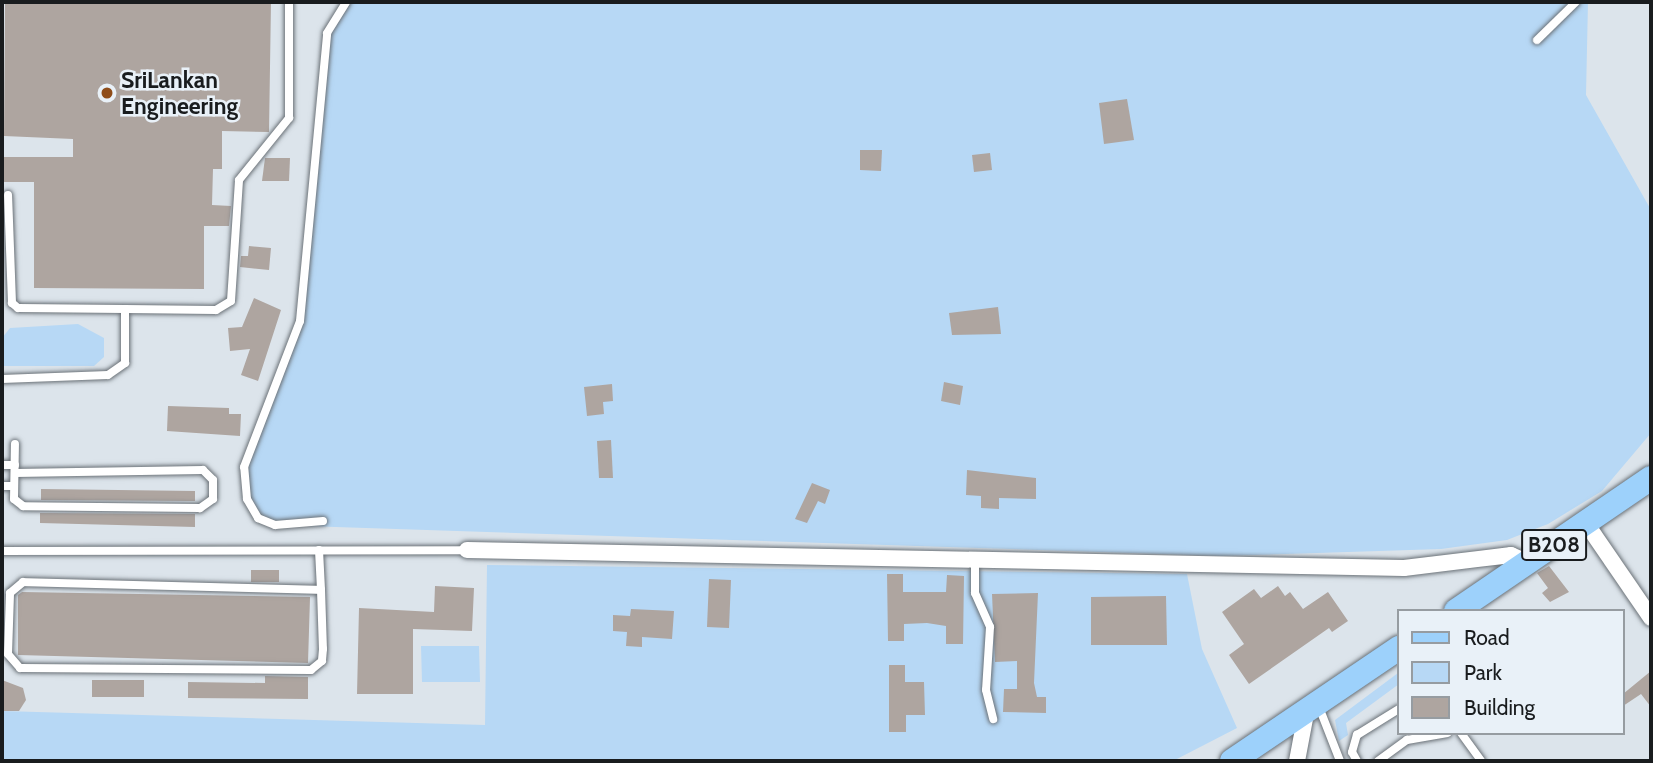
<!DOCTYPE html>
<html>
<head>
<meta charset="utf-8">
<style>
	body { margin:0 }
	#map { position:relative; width:1653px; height:763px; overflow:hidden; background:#dce4eb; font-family:Cabin,sans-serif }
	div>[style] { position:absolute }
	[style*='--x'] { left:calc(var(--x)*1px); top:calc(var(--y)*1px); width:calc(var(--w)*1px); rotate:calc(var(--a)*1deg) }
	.green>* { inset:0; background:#b7d8f5 }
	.building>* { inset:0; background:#aea5a0 }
	.roads { filter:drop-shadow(0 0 2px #6a7177) drop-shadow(0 0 2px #6a7177) }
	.service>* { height:8px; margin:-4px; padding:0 4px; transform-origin:4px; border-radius:4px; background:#fff }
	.minor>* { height:16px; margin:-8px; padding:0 8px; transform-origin:8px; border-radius:8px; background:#fff }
	.primary>* { height:24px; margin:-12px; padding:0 12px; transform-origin:12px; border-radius:12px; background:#9dd1fb }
	.dots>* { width:19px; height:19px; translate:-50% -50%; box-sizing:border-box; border:4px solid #e9f1f8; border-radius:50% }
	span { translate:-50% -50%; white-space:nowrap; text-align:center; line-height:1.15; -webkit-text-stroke:5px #e9f1f8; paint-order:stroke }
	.shield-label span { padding:2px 5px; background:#e9f1f8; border:2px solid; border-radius:5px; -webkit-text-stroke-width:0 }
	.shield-label { font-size:21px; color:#191c1e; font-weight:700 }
	.poi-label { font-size:23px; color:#191c1e; font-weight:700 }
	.left { translate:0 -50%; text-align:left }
	.frame { position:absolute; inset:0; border:4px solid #191c1e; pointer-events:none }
	.legend { position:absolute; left:1397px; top:609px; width:228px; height:126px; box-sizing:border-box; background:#e9f1f8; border:2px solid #969ca1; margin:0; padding:9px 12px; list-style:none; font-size:21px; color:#191c1e }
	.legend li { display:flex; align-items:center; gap:14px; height:35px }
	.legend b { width:35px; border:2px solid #969ca1 }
</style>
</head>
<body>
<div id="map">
	<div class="green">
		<div style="clip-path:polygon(345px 2px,1588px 2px,1586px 95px,1651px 210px,1651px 433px,1602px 491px,1548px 524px,1507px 540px,1441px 549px,1221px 556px,275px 525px,258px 518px,247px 499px,244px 467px,300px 321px,327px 33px)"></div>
		<div style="clip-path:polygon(78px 324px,104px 338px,104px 357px,94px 366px,2px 366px,2px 338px,10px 328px)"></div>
		<div style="clip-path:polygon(487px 565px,1187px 574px,1202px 649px,1237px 728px,1173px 761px,2px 761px,2px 711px,485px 725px)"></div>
		<div style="clip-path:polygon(421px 646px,479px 646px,480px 682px,422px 682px)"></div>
		<div style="clip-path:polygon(1398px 673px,1399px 684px,1346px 723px,1348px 735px,1339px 741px,1335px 720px)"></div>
	</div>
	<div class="building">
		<div style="clip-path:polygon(5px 2px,271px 2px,269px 132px,222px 131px,222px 169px,213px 169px,212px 205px,231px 206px,229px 226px,204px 226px,204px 289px,34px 288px,34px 182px,2px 182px,2px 157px,73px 157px,73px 139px,4px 136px)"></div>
		<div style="clip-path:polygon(1127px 99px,1134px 140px,1104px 144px,1099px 103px)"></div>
		<div style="clip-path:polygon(860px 150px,882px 150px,881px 171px,860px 170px)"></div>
		<div style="clip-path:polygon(990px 153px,992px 170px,974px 172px,972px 155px)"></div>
		<div style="clip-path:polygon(265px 158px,290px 158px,289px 181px,262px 181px)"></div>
		<div style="clip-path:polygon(249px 246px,271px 248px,269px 270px,240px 267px,241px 256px,248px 256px)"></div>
		<div style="clip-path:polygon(254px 298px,281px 310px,258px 381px,241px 375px,250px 349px,230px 351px,228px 328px,242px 327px)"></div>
		<div style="clip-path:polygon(998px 307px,1001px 334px,952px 335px,949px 313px)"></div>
		<div style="clip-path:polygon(944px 382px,963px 386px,960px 405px,941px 401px)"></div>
		<div style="clip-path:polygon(612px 384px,613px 401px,603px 402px,604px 414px,587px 416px,584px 387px)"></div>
		<div style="clip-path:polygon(168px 406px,229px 408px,229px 414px,241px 414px,240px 436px,167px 431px)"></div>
		<div style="clip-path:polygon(611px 440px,613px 478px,599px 478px,597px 441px)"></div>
		<div style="clip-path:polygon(967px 470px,1036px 478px,1036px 499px,999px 498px,999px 509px,981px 508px,981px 496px,966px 495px)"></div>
		<div style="clip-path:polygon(812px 483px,830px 490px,825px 504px,818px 501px,807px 523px,795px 519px)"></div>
		<div style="clip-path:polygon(41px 489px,195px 491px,195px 501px,41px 500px)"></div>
		<div style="clip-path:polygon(40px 513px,195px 514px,195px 527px,40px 523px)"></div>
		<div style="clip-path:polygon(1549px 566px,1569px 592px,1550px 602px,1542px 593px,1548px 588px,1537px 573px)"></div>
		<div style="clip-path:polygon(251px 570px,279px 570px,279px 582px,251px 582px)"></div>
		<div style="clip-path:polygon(887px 574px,903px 574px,903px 592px,946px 592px,947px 575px,964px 576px,963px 644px,946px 644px,946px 626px,927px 623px,904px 624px,904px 641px,888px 641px)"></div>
		<div style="clip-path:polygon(709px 579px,731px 580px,729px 628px,707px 627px)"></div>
		<div style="clip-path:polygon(435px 586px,474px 588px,472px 631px,413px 629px,413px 694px,357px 694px,359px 608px,434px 612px)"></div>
		<div style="clip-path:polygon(1278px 586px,1285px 596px,1290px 592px,1303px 609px,1328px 592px,1348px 621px,1332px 632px,1329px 628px,1249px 684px,1229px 655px,1244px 644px,1222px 612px,1254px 589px,1261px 598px)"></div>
		<div style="clip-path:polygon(22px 592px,310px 597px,308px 663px,18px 655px,18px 595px)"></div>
		<div style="clip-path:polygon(1038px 593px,1034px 683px,1037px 697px,1046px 697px,1046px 713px,1003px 712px,1004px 689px,1017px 689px,1017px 661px,995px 662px,992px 594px)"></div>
		<div style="clip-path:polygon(1166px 596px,1167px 645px,1091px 645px,1091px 597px)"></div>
		<div style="clip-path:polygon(631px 609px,674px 611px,672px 639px,642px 637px,642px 647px,626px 646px,627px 632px,613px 631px,613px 615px,630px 616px)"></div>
		<div style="clip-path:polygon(889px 665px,905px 665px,905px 682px,924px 682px,925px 715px,906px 715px,906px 732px,889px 732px)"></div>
		<div style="clip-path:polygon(1651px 671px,1651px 707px,1641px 694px,1623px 706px,1623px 694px)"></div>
		<div style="clip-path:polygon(265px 676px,308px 677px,308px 699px,188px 698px,188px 682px,265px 683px)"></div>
		<div style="clip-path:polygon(2px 680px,23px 688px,26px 700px,19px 711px,2px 711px)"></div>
		<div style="clip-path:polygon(92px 680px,144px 680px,144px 697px,92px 697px)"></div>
	</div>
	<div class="roads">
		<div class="service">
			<div style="--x:1537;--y:40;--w:54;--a:-44.3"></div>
			<div style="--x:125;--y:309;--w:91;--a:0.6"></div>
			<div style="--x:216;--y:310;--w:17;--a:-31"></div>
			<div style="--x:231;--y:301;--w:121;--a:-86.2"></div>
			<div style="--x:239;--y:180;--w:80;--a:-51.1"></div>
			<div style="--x:289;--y:118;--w:116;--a:-90"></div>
			<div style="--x:2;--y:379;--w:106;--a:-2.2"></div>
			<div style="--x:108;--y:375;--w:21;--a:-35"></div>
			<div style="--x:125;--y:363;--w:54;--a:-90"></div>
			<div style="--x:125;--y:309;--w:107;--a:-179.5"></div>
			<div style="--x:18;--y:308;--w:8;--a:-140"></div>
			<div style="--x:12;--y:303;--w:108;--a:-92.1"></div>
			<div style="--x:2;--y:465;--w:13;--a:0"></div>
			<div style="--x:15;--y:473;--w:188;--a:-0.9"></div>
			<div style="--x:203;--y:470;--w:14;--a:45"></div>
			<div style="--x:213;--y:480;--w:19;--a:90"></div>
			<div style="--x:213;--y:499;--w:16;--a:145"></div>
			<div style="--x:200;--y:508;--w:177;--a:-179.4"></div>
			<div style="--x:23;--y:506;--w:11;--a:-142"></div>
			<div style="--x:14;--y:499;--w:55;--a:-89"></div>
			<div style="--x:2;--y:486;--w:12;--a:0"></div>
			<div style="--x:323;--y:521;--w:48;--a:175.2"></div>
			<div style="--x:275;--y:525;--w:18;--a:-158"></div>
			<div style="--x:258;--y:518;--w:22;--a:-120"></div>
			<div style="--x:247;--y:499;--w:32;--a:-95"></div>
			<div style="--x:244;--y:467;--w:156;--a:-69"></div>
			<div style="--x:300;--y:321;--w:289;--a:-84.6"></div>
			<div style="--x:327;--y:33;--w:36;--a:-58"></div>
			<div style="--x:319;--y:550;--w:40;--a:87.1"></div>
			<div style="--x:321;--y:590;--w:59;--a:88.1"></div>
			<div style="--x:323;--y:649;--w:12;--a:95"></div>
			<div style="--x:322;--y:661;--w:14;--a:141"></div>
			<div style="--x:311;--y:670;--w:291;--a:-179.6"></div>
			<div style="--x:20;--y:668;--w:18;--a:-131"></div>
			<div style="--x:8;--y:654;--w:61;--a:-88.1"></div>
			<div style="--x:10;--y:593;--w:17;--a:-40"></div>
			<div style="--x:23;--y:582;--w:298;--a:1.5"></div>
			<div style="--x:2;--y:551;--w:465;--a:-0.1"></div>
			<div style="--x:975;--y:559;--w:34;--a:90"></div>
			<div style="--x:975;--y:593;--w:37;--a:66"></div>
			<div style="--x:990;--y:627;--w:63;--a:93.6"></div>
			<div style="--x:986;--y:690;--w:30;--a:76"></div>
			<div style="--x:1319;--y:707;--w:58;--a:68.7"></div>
			<div style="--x:1461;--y:733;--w:34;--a:54"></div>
			<div style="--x:1357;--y:761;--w:10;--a:-119"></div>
			<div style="--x:1352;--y:752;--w:18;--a:-74"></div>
			<div style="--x:1357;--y:735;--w:49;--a:-31.8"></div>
			<div style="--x:1378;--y:761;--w:36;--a:-36"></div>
			<div style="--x:1407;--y:740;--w:41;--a:-9.9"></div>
		</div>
		<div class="minor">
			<div style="--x:1586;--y:523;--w:115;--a:55.6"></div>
			<div style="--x:467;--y:550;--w:937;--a:1.1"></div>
			<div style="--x:1404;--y:568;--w:108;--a:-6.9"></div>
			<div style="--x:1511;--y:555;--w:20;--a:24"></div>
			<div style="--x:1297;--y:761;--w:54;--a:-79.3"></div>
		</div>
		<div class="primary">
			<div style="--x:1456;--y:611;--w:236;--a:-34.3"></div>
			<div style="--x:1232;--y:761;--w:202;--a:-34.1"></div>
		</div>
	</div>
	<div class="dots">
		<div style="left:107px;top:93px;background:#8f4d1a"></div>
	</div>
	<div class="shield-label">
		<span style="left:1554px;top:545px">B208</span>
	</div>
	<div class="poi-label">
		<span class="left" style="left:121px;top:93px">SriLankan<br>Engineering</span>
	</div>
	<div class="frame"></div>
	<ul class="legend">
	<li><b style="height:9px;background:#9dd1fb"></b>Road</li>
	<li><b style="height:19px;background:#b7d8f5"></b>Park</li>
	<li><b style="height:19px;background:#aea5a0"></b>Building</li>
	</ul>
</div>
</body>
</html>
